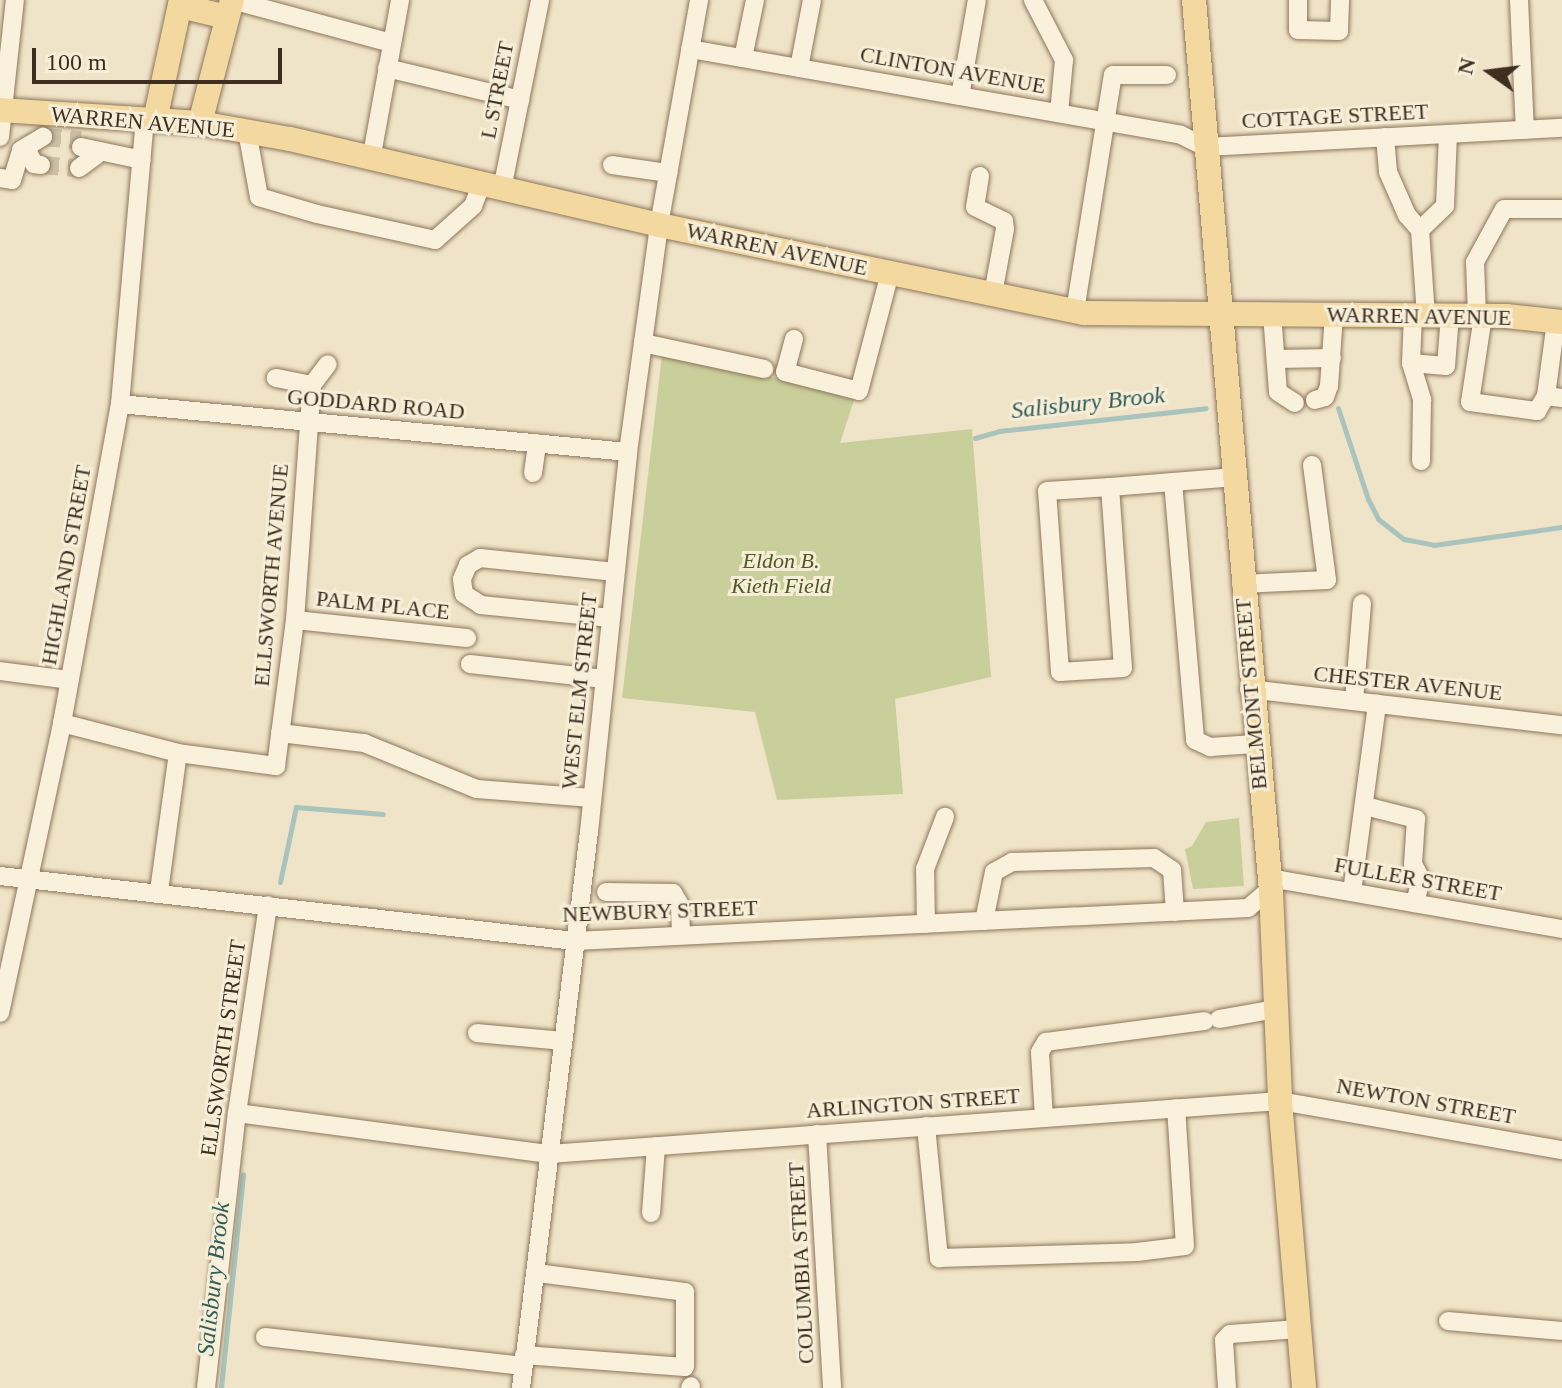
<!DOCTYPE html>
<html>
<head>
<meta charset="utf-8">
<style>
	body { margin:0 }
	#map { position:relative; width:1562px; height:1388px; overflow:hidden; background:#f0e4c8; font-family:Georgia,serif }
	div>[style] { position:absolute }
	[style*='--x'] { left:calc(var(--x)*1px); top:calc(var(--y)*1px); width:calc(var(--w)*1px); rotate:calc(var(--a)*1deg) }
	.green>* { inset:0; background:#c9cf9b }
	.stream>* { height:5px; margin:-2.5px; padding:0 2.5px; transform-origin:2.5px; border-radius:2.5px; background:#a9c4bc }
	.minor-tunnel>* { height:18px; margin-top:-9px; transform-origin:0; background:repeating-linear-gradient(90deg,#ccc0a6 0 18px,transparent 0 27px) }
	.roads { filter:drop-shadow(0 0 2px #8d765c) drop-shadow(0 0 2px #8d765c) }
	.minor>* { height:18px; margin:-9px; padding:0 9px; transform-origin:9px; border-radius:9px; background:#faf1dc }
	.major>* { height:24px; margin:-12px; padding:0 12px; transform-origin:12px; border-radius:12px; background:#f3d9a0 }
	span { translate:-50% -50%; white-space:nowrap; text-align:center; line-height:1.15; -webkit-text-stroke:6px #f7eed8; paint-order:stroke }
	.street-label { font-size:22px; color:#3d2e20 }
	.park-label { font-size:22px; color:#4d5a26; font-style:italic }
	.water-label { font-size:24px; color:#2f5d5a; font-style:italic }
	.north { position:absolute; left:1450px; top:32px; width:80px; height:80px; -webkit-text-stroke:6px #f7eed8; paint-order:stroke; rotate:284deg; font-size:22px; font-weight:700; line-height:32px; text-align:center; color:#3d2e20 }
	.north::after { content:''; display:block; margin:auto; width:28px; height:36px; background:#3d2e20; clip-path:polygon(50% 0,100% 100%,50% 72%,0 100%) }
	.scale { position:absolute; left:32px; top:48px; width:250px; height:36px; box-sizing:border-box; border:4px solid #3d2e20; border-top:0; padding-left:10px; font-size:24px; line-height:28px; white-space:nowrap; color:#3d2e20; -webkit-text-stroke:6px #f7eed8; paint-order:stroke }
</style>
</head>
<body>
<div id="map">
	<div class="green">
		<div style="clip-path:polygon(662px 355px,856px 394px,840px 443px,972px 429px,991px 677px,895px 699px,903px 794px,777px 800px,755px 712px,622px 698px)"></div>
		<div style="clip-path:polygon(1239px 818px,1244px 886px,1193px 889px,1185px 849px,1192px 846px,1206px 822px)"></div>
	</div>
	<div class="stream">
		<div style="--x:1338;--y:408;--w:96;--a:71.8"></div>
		<div style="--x:1368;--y:499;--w:22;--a:63"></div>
		<div style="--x:1378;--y:519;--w:33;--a:38"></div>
		<div style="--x:1404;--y:539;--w:31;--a:11"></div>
		<div style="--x:1434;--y:545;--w:129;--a:-8"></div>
		<div style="--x:975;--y:438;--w:25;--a:-16"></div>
		<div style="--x:999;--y:431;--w:208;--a:-6.3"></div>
		<div style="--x:280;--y:882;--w:77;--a:-78"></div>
		<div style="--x:296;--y:807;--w:87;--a:4.6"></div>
		<div style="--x:221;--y:1388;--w:215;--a:-84.1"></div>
	</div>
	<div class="minor-tunnel">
		<div style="--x:43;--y:137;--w:38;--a:5"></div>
		<div style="--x:41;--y:165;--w:38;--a:5"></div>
	</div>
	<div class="roads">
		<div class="minor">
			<div style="--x:232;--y:0;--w:165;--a:15.1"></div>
			<div style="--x:1033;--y:0;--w:68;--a:62.7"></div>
			<div style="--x:1064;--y:60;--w:53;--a:95.4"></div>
			<div style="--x:1298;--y:0;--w:30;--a:90"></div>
			<div style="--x:1298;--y:30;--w:41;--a:1.4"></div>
			<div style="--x:1339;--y:31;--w:31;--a:-88"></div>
			<div style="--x:1519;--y:0;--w:130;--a:87.4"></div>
			<div style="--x:690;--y:49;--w:498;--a:9.9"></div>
			<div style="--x:1181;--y:135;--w:28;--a:26"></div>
			<div style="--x:1206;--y:147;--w:357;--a:-3.1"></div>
			<div style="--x:743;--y:58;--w:59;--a:-78.3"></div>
			<div style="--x:387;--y:68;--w:137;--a:13.5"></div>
			<div style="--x:799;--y:68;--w:69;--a:-79.2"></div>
			<div style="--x:960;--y:96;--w:97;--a:-80"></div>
			<div style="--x:247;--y:131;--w:67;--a:79.7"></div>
			<div style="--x:259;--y:197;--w:60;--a:16.3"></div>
			<div style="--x:317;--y:214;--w:121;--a:12.4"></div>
			<div style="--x:435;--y:240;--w:51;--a:-41.8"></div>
			<div style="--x:473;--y:206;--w:22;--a:-69"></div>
			<div style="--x:0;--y:137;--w:138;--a:-83.8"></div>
			<div style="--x:1385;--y:137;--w:35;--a:85"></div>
			<div style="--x:1388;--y:172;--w:47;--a:66.2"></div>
			<div style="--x:1407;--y:215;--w:20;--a:49"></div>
			<div style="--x:1420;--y:230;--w:85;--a:86"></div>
			<div style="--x:81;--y:147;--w:62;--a:12"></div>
			<div style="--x:26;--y:148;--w:18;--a:63"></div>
			<div style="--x:34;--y:164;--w:7;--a:8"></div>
			<div style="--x:371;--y:160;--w:163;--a:-79.7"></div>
			<div style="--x:612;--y:165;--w:57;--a:8.1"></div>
			<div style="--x:79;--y:168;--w:22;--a:-36"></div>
			<div style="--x:980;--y:176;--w:31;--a:99"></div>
			<div style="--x:975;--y:207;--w:32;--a:26"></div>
			<div style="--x:1004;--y:221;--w:8;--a:83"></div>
			<div style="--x:1005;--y:229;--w:66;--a:100.5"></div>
			<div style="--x:0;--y:178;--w:12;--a:9"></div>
			<div style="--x:12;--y:180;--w:31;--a:-73"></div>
			<div style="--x:21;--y:150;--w:26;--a:-31"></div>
			<div style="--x:502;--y:189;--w:193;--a:-78.6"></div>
			<div style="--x:1420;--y:230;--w:35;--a:-44"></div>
			<div style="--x:1445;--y:206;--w:72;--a:-87.6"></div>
			<div style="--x:1075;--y:311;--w:239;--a:-80.9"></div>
			<div style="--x:1113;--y:75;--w:54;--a:0"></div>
			<div style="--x:1272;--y:314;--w:78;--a:85.6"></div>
			<div style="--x:1278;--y:392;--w:20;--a:33"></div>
			<div style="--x:1413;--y:315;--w:48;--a:92.4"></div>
			<div style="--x:1411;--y:363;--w:39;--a:73"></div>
			<div style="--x:1422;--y:400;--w:61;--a:90.9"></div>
			<div style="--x:1477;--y:316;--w:54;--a:-92.1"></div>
			<div style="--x:1475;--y:262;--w:60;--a:-61.3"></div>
			<div style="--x:1504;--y:209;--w:58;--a:0"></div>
			<div style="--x:1483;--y:316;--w:87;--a:98.6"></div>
			<div style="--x:1470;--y:402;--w:68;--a:7.7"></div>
			<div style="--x:1537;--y:411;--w:17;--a:-59"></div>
			<div style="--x:1546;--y:396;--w:16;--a:7"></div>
			<div style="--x:794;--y:339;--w:34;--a:105"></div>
			<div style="--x:785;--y:372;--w:76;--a:14.4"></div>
			<div style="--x:859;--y:391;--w:122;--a:-75.3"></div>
			<div style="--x:643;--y:343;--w:124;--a:12.1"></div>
			<div style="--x:1276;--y:359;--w:56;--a:-1"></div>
			<div style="--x:1411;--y:363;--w:35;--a:5"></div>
			<div style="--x:1446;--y:366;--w:51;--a:-85.5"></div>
			<div style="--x:312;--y:385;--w:26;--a:-53"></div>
			<div style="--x:1546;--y:396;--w:76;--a:-82.4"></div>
			<div style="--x:1315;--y:400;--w:10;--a:-17"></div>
			<div style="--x:1325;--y:397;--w:12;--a:-70"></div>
			<div style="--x:1329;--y:386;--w:71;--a:-86"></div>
			<div style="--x:120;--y:404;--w:510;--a:5.4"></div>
			<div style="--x:533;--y:473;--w:30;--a:-82"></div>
			<div style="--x:1173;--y:482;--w:259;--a:85.1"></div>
			<div style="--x:1195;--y:740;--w:17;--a:25"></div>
			<div style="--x:1210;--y:747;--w:45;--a:-3.8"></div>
			<div style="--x:1110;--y:487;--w:181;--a:85.9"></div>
			<div style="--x:1123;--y:668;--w:63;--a:176.4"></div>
			<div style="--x:1060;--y:672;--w:181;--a:-94.1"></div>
			<div style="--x:1047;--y:491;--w:63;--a:-3.6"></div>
			<div style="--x:1110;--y:487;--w:123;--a:-4.6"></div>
			<div style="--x:1241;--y:584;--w:86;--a:-2.7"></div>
			<div style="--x:1327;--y:580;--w:116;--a:-97.4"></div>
			<div style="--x:611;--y:618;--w:131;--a:-174.3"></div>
			<div style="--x:481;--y:605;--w:20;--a:-147"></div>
			<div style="--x:464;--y:594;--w:15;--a:-98"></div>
			<div style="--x:462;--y:579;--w:15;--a:-67"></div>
			<div style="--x:468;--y:565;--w:14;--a:-30"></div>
			<div style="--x:480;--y:558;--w:136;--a:5.9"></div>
			<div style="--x:295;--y:620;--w:173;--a:6"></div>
			<div style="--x:470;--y:664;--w:135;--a:6.4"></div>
			<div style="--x:0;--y:671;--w:70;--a:7.4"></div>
			<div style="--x:1249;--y:689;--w:315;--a:6.6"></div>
			<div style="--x:1354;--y:701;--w:98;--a:-85.3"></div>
			<div style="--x:62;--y:723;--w:120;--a:14.5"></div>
			<div style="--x:280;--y:733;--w:85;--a:6.8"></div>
			<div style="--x:364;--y:743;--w:122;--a:22.2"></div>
			<div style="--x:477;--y:789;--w:115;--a:4.5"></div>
			<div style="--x:1365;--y:806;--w:53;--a:14.3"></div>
			<div style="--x:1416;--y:819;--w:45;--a:93.8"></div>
			<div style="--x:1413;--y:864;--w:17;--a:62"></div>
			<div style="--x:1421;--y:879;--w:25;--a:104"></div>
			<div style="--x:0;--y:876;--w:579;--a:6.45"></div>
			<div style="--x:575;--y:941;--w:674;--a:-2.81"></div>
			<div style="--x:1248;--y:908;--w:43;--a:-40.3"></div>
			<div style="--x:1281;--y:880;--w:285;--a:9.9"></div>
			<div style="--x:159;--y:891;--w:139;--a:-82.2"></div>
			<div style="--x:178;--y:753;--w:99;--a:7.6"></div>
			<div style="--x:276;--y:766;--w:147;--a:-82.6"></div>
			<div style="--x:295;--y:620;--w:236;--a:-85.9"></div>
			<div style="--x:312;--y:385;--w:37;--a:-169"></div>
			<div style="--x:606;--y:892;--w:67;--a:0.9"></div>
			<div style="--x:673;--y:893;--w:14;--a:60"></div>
			<div style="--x:680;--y:905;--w:30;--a:88"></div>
			<div style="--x:1352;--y:892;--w:190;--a:-82.4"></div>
			<div style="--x:984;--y:921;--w:50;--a:-78.5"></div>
			<div style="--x:994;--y:872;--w:21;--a:-29"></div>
			<div style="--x:1012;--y:862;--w:142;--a:-1.6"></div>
			<div style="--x:1154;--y:858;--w:22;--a:34"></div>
			<div style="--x:1172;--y:870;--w:42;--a:85.9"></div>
			<div style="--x:926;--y:924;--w:55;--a:-91"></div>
			<div style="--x:925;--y:869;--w:56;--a:-69"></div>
			<div style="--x:0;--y:1013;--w:297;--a:-77.9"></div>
			<div style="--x:62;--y:723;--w:324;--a:-79.7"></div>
			<div style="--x:120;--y:404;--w:286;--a:-85"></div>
			<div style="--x:1219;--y:1019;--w:58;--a:-10"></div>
			<div style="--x:477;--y:1033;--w:86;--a:5.3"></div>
			<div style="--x:237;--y:1113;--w:315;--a:7.5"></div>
			<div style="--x:549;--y:1154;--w:733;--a:-4.15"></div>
			<div style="--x:1280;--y:1101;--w:286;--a:9.9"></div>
			<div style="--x:1044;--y:1118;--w:66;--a:-93.5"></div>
			<div style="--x:1040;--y:1052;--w:12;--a:-59"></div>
			<div style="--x:1046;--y:1042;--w:160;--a:-7.5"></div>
			<div style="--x:926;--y:1126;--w:133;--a:84.4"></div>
			<div style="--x:939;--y:1258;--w:198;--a:-1.7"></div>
			<div style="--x:1137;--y:1252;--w:48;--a:-7.1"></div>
			<div style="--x:1185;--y:1246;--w:138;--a:-93.7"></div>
			<div style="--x:817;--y:1134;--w:254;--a:86.6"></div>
			<div style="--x:651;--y:1213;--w:67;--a:-85.7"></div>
			<div style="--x:1448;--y:1321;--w:114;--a:5"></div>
			<div style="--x:265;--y:1337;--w:260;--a:6.4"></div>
			<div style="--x:524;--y:1355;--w:161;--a:4.3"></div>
			<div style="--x:685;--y:1367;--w:75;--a:-90"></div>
			<div style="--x:685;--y:1292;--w:149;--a:-172.7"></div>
			<div style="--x:206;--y:1388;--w:277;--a:-83.6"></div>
			<div style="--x:237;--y:1113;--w:210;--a:-81.5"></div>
			<div style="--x:521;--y:1388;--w:560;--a:-83.03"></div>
			<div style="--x:589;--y:832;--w:382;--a:-84.1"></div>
			<div style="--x:628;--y:452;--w:229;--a:-82.2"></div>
			<div style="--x:659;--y:225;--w:229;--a:-79.9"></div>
			<div style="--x:690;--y:1388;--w:2;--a:-63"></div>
			<div style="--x:1227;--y:1388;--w:48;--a:-93.6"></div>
			<div style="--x:1224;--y:1340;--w:8;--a:-45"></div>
			<div style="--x:1230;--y:1334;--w:69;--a:-4.1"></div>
		</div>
		<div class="major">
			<div style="--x:1194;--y:0;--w:894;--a:85.06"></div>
			<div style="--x:1271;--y:891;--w:210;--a:87.5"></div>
			<div style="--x:1280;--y:1101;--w:288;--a:85.2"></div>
			<div style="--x:180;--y:6;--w:48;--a:13.2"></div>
			<div style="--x:0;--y:110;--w:200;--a:3.7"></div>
			<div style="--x:200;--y:123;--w:91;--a:10.1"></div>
			<div style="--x:290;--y:139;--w:379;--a:13.1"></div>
			<div style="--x:659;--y:225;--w:434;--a:11.7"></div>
			<div style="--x:1084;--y:313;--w:422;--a:0.4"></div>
			<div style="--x:1506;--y:316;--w:56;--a:6.1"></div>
			<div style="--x:155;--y:120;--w:123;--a:-77.8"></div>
			<div style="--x:200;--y:123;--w:127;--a:-75.4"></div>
		</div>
	</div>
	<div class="street-label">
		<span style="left:953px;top:70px;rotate:10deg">CLINTON AVENUE</span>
		<span style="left:497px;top:90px;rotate:-79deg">L STREET</span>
		<span style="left:1335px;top:116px;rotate:-3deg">COTTAGE STREET</span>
		<span style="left:143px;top:122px;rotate:5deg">WARREN AVENUE</span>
		<span style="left:777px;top:249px;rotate:12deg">WARREN AVENUE</span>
		<span style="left:1419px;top:316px;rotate:1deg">WARREN AVENUE</span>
		<span style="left:376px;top:404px;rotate:5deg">GODDARD ROAD</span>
		<span style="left:66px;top:565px;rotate:-80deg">HIGHLAND STREET</span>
		<span style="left:271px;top:575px;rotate:-85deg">ELLSWORTH AVENUE</span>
		<span style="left:383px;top:605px;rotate:6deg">PALM PLACE</span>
		<span style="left:1408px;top:683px;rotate:6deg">CHESTER AVENUE</span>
		<span style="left:579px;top:691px;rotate:-84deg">WEST ELM STREET</span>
		<span style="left:1251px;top:694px;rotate:-95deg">BELMONT STREET</span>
		<span style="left:1418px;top:879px;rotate:10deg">FULLER STREET</span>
		<span style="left:660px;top:911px;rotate:-2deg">NEWBURY STREET</span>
		<span style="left:223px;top:1048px;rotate:-82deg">ELLSWORTH STREET</span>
		<span style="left:1426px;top:1101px;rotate:10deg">NEWTON STREET</span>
		<span style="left:913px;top:1103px;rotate:-4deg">ARLINGTON STREET</span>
		<span style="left:801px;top:1263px;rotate:-93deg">COLUMBIA STREET</span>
	</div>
	<div class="park-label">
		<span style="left:781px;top:573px">Eldon B.<br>Kieth Field</span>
	</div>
	<div class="water-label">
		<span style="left:1088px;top:403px;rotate:-6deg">Salisbury Brook</span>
		<span style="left:214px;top:1279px;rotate:-84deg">Salisbury Brook</span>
	</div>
	<div class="north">N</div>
	<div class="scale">100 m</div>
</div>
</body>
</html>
